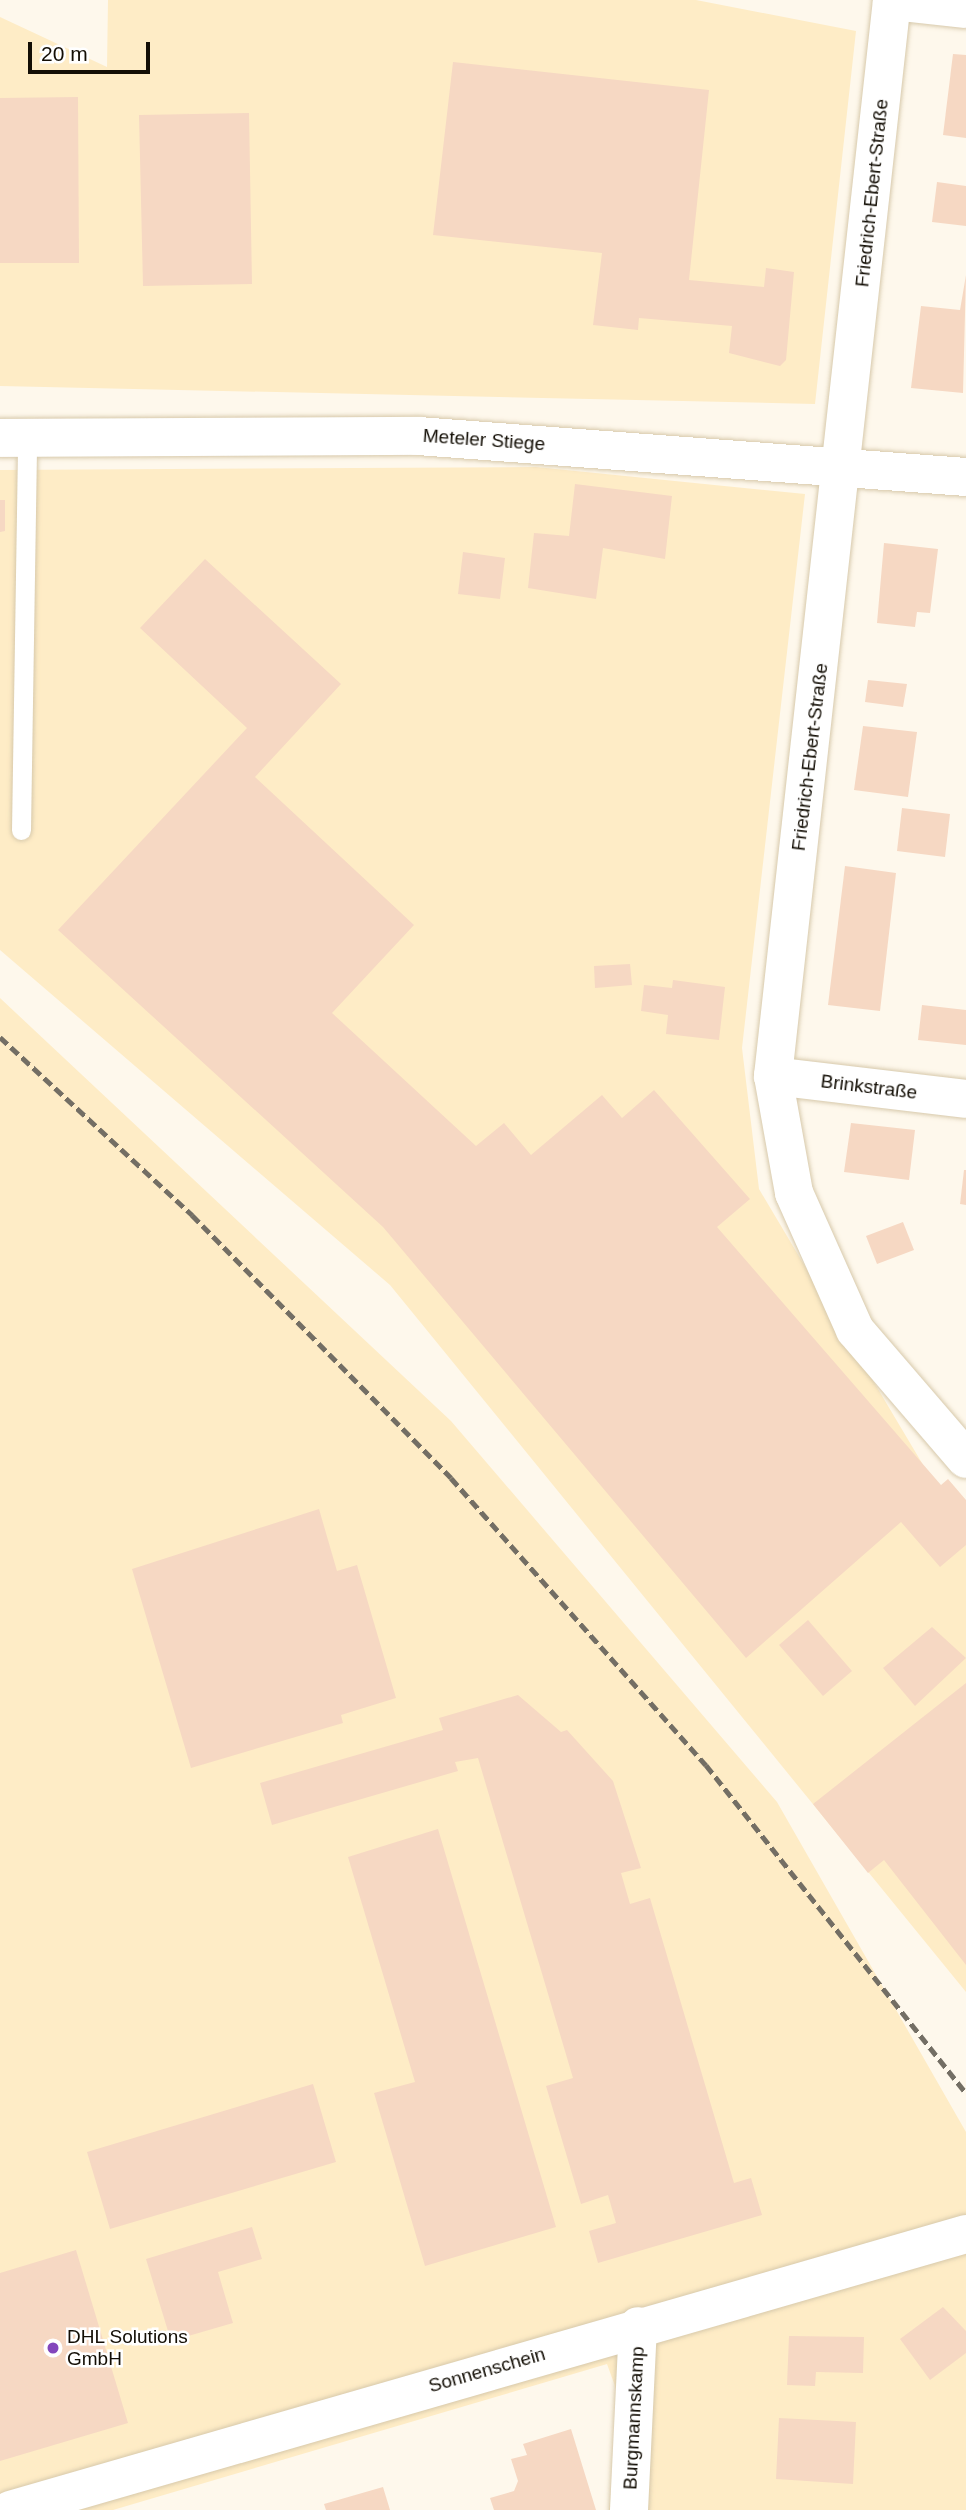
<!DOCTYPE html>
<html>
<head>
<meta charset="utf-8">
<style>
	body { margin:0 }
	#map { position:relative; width:966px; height:2510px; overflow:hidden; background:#fef8ec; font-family:Helvetica,sans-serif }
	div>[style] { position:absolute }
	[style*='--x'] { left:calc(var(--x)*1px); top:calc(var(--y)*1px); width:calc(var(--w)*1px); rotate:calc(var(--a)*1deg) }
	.built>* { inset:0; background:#feecc6 }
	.building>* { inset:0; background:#f6d8c3 }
	.roads { filter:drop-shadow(0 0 2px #d7c9ab) drop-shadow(0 0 2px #d7c9ab) }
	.service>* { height:19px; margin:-9.5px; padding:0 9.5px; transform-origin:9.5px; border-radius:9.5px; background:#fff }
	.minor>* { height:38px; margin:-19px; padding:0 19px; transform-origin:19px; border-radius:19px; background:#fff }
	.rail>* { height:5px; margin-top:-2.5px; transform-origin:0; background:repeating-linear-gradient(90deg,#736e64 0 10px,transparent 0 15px) }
	.dots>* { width:19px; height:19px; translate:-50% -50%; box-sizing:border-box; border:4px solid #fff; border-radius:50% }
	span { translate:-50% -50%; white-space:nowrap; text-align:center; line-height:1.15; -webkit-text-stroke:5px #fff; paint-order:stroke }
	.street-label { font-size:19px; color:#130e05 }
	.poi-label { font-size:19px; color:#130e05 }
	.left { translate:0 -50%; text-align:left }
	.scale { position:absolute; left:28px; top:42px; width:122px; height:32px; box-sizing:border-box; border:4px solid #130e05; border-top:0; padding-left:9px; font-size:21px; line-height:24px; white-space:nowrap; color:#130e05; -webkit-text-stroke:5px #fff; paint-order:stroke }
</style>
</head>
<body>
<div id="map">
	<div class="built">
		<div style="clip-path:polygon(108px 0,696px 0,856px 31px,815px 404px,0 386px,0 17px,107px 67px)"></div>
		<div style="clip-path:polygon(536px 467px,805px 494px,742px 1048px,759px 1189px,938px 1490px,966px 1521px,966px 1992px,390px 1285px,0 950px,0 470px)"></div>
		<div style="clip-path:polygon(0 998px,451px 1421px,777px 1802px,966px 2132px,966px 2510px,609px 2510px,619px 2397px,607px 2364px,113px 2510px,0 2510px)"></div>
	</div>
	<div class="building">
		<div style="clip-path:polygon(953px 54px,966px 55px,966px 138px,943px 135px)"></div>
		<div style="clip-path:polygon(453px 62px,709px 90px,689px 280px,764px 287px,766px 268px,794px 272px,786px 360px,780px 366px,729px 353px,732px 326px,639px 318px,638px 330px,593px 325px,602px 253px,433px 235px)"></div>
		<div style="clip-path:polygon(78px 97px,79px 263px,0 263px,0 98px)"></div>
		<div style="clip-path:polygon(249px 113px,252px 284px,143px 286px,139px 115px)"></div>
		<div style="clip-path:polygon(937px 182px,966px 186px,966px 226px,932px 222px)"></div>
		<div style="clip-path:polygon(966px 275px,963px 393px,911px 388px,921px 306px,960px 310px)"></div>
		<div style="clip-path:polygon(575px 484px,672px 496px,665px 559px,603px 548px,596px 599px,528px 588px,534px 533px,569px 536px)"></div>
		<div style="clip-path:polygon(0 500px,5px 500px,5px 531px,0 532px)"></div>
		<div style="clip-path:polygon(884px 543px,938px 549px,930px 613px,917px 612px,915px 627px,877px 623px)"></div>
		<div style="clip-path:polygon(463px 552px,505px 558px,500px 599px,458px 594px)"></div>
		<div style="clip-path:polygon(205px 559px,341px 684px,255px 777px,414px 925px,332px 1013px,476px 1146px,504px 1123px,531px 1155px,602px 1095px,622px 1118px,654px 1090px,750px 1199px,717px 1227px,941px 1485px,948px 1479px,966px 1500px,966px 1545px,940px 1567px,901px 1522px,746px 1658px,383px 1227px,58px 930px,247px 728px,140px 628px)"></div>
		<div style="clip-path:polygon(868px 680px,907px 684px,903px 707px,865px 702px)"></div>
		<div style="clip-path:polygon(863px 726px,917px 732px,908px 797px,854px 790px)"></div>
		<div style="clip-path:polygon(902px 808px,950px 814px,945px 857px,897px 851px)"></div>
		<div style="clip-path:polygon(845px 866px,896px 873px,880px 1011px,828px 1005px)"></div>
		<div style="clip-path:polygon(630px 964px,632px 985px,595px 988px,594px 966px)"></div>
		<div style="clip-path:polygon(673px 980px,725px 987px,719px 1040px,666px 1034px,668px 1015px,641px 1011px,644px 985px,672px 988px)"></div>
		<div style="clip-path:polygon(922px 1005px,966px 1010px,966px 1045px,918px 1040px)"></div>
		<div style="clip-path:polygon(851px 1123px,915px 1130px,909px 1180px,844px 1172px)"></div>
		<div style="clip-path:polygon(966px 1170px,966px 1205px,960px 1204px,964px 1170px)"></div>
		<div style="clip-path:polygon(903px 1222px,914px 1250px,877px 1264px,866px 1236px)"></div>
		<div style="clip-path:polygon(319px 1509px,337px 1571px,357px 1565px,396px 1698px,341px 1715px,343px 1723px,191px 1768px,132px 1569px)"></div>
		<div style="clip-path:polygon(808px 1620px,852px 1671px,823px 1696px,779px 1645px)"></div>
		<div style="clip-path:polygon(932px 1627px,966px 1658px,915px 1706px,883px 1668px)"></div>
		<div style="clip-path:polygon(966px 1683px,966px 1965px,884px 1860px,868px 1873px,813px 1804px)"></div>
		<div style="clip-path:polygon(518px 1695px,561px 1732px,567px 1730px,613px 1781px,641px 1868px,621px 1873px,630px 1904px,650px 1898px,734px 2183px,751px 2178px,762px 2215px,598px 2263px,589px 2231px,616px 2223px,608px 2195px,581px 2204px,546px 2086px,573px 2078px,478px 1758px,455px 1762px,458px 1771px,272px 1825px,260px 1783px,443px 1730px,439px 1718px)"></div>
		<div style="clip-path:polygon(438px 1829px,556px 2227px,425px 2266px,374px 2093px,415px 2082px,348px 1857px)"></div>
		<div style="clip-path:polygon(313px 2084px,336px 2162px,110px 2229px,87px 2152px)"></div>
		<div style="clip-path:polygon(252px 2227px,262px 2259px,218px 2272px,233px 2323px,171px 2341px,146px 2259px)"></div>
		<div style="clip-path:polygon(76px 2250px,128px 2423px,0 2461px,0 2273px)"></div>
		<div style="clip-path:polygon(943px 2307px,966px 2331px,966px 2353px,930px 2380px,900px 2339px)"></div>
		<div style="clip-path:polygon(789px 2336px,864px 2337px,863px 2373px,816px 2372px,815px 2386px,787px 2385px)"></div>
		<div style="clip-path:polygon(779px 2418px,856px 2422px,853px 2484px,776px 2479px)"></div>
		<div style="clip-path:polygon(571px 2429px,596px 2510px,494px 2510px,490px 2498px,514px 2491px,518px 2481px,511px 2459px,527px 2455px,523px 2444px)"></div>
		<div style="clip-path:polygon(383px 2487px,390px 2510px,326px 2510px,324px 2504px)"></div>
	</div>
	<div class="roads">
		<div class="service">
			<div style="--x:21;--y:830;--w:392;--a:-89.1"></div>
		</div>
		<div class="minor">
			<div style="--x:892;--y:0;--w:1083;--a:96.31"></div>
			<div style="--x:773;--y:1076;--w:119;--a:79.8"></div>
			<div style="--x:794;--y:1193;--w:150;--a:66"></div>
			<div style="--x:855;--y:1330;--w:170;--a:49.3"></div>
			<div style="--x:892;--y:1;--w:74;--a:6.2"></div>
			<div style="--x:0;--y:438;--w:418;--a:-0.3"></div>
			<div style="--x:418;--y:436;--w:550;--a:4.28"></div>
			<div style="--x:773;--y:1076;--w:194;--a:6.8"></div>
			<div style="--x:10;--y:2510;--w:995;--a:-16.1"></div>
			<div style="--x:629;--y:2510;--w:184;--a:-87.2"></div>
		</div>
	</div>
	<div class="rail">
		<div style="--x:0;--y:1037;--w:262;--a:42.8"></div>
		<div style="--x:192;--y:1215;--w:369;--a:45.4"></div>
		<div style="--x:451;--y:1478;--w:384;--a:48.4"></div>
		<div style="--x:706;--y:1765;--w:419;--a:51.6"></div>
	</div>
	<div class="dots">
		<div style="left:53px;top:2348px;background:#8346bc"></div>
	</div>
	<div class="street-label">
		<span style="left:872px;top:193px;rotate:-84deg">Friedrich-Ebert-Straße</span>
		<span style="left:484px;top:440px;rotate:4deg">Meteler Stiege</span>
		<span style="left:810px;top:757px;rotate:-83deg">Friedrich-Ebert-Straße</span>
		<span style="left:869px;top:1087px;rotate:7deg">Brinkstraße</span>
		<span style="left:487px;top:2370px;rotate:-16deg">Sonnenschein</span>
		<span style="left:634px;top:2418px;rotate:-87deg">Burgmannskamp</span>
	</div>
	<div class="poi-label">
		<span class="left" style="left:67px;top:2348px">DHL Solutions<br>GmbH</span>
	</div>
	<div class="scale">20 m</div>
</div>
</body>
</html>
